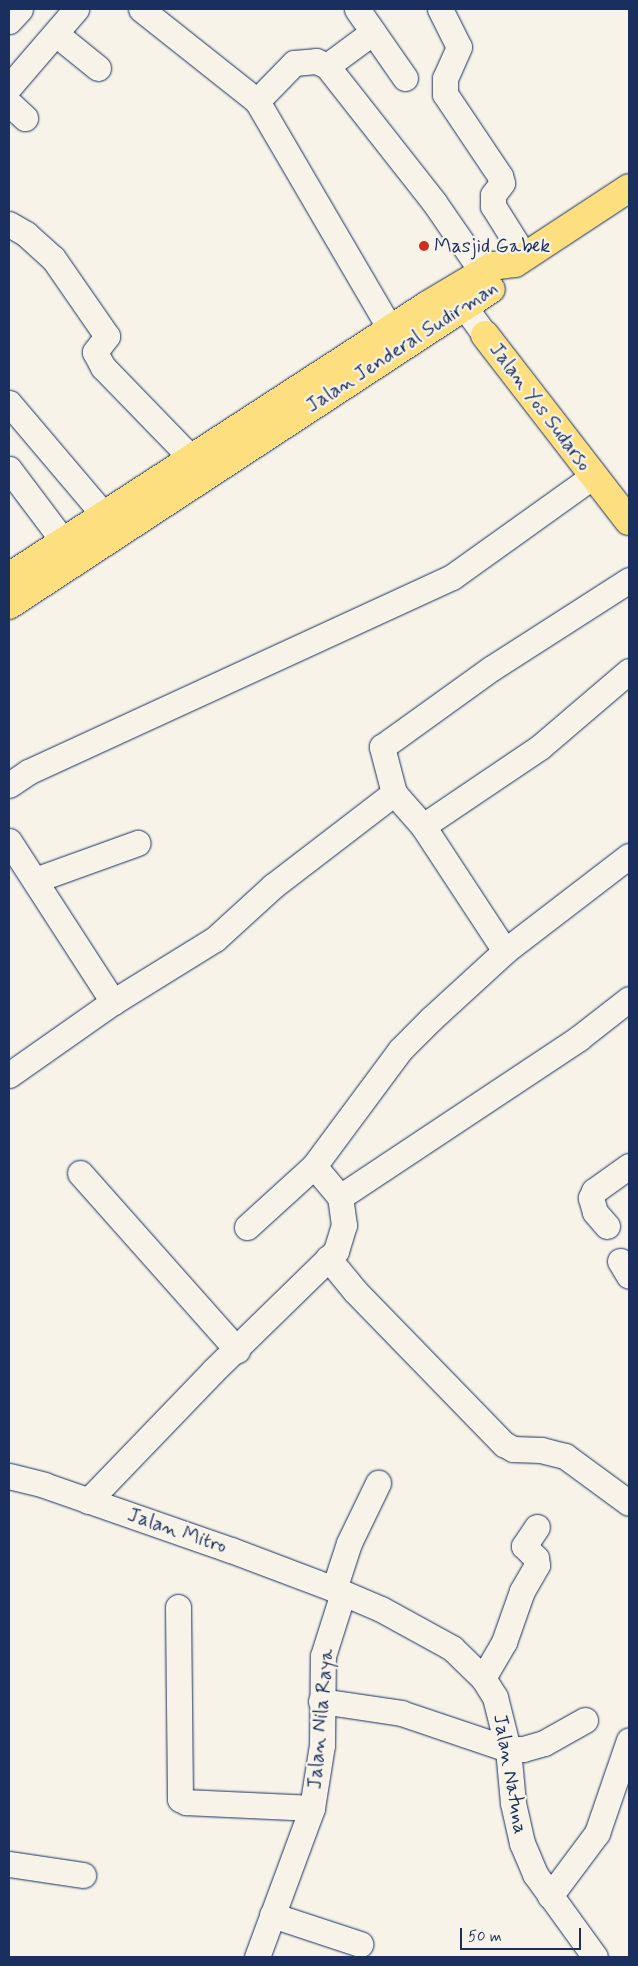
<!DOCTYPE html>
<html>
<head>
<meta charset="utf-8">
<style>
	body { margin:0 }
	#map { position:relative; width:638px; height:1966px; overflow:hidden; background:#f7f3e8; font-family:Mynerve,sans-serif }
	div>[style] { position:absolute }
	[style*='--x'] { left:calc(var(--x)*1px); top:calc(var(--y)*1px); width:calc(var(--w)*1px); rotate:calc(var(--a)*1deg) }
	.roads { filter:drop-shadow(0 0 1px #1b2f5e) drop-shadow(0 0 1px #1b2f5e) }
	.minor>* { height:25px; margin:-12.5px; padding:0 12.5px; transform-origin:12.5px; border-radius:12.5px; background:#f7f3e8 }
	.highway>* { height:28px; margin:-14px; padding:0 14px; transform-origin:14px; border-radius:14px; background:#fedf80 }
	.dots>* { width:14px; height:14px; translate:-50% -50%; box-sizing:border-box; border:2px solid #f7f3e8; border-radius:50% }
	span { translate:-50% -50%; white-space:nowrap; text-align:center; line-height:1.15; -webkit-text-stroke:4.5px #f7f3e8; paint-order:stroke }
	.poi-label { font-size:20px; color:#1b2f5e }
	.left { translate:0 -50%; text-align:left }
	.street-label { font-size:20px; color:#1b2f5e }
	.frame { position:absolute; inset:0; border:10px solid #1b2f5e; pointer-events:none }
	.scale { position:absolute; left:460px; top:1928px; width:121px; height:22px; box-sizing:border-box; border:2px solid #1b2f5e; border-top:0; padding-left:6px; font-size:15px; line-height:18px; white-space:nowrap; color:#1b2f5e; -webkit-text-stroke:4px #f7f3e8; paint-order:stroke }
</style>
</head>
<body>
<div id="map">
	<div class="roads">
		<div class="minor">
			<div style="--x:141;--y:9;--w:148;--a:38.4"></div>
			<div style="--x:257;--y:101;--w:264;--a:59.7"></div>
			<div style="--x:357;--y:9;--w:84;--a:55.2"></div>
			<div style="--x:440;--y:9;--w:42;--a:63.4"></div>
			<div style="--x:459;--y:47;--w:34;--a:114"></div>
			<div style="--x:445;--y:78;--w:16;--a:90"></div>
			<div style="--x:445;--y:94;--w:99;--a:56.1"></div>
			<div style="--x:500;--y:176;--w:7;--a:74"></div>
			<div style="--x:502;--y:183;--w:15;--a:127"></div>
			<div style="--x:493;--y:195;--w:11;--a:90"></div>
			<div style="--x:493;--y:206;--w:60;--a:57.9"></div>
			<div style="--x:9;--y:21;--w:16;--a:-47"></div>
			<div style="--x:56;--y:34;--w:54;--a:39"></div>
			<div style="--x:327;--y:66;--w:57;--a:-36.5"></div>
			<div style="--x:9;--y:87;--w:103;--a:-49.3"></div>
			<div style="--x:257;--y:101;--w:53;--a:-45.8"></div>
			<div style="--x:294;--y:63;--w:22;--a:-5"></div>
			<div style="--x:316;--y:61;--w:12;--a:24"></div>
			<div style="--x:327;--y:66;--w:173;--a:51.8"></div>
			<div style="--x:434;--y:202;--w:86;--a:55.4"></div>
			<div style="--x:9;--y:103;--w:22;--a:43"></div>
			<div style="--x:9;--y:224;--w:20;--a:30"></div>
			<div style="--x:26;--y:234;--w:36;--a:42"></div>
			<div style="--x:53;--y:258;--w:95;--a:55.3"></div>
			<div style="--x:107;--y:336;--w:20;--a:127"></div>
			<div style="--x:95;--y:352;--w:17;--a:62"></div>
			<div style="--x:103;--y:367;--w:128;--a:45.9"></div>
			<div style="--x:453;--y:291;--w:54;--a:54"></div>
			<div style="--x:9;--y:403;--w:147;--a:49.7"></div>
			<div style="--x:9;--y:469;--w:91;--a:53"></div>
			<div style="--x:9;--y:785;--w:23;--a:-34"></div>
			<div style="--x:28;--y:772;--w:467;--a:-24.7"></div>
			<div style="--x:452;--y:577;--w:173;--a:-35.6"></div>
			<div style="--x:423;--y:826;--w:141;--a:-34"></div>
			<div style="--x:540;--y:747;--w:117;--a:-40.5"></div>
			<div style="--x:9;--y:841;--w:192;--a:57.1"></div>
			<div style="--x:35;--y:880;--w:109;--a:-19.9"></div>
			<div style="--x:505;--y:951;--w:149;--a:-123.3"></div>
			<div style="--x:423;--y:826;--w:44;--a:-131.3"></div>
			<div style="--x:394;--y:793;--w:48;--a:-104.6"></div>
			<div style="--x:382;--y:747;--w:135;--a:-35.7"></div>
			<div style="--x:492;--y:668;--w:163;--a:-32.7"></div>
			<div style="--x:9;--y:1075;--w:127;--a:-35.1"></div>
			<div style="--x:113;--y:1002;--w:120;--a:-31.7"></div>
			<div style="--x:215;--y:939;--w:79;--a:-42.4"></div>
			<div style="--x:273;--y:886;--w:153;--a:-37.5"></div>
			<div style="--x:80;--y:1173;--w:237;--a:48.4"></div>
			<div style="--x:340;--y:1197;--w:287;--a:-33.6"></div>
			<div style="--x:579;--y:1038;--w:63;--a:-38"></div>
			<div style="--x:607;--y:1226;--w:18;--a:-131"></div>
			<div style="--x:595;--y:1212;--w:15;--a:-106"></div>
			<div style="--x:591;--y:1198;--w:8;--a:-67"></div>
			<div style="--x:594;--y:1191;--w:43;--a:-35.5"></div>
			<div style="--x:247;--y:1227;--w:91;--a:-42.3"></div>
			<div style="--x:314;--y:1166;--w:144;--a:-53.4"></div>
			<div style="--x:400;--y:1050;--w:45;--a:-45"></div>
			<div style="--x:432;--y:1018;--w:99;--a:-42.5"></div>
			<div style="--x:505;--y:951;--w:156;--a:-37.5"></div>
			<div style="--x:328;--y:1258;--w:43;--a:50.7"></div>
			<div style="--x:355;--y:1291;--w:214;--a:45.8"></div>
			<div style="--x:504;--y:1444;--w:10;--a:29"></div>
			<div style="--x:513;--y:1449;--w:28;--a:2"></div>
			<div style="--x:541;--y:1450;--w:25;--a:14"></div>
			<div style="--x:565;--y:1456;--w:79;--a:36.3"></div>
			<div style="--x:620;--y:1261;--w:17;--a:59"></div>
			<div style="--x:9;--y:1476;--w:36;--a:14"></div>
			<div style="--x:44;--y:1485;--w:198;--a:19.2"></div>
			<div style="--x:231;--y:1550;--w:110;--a:20.7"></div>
			<div style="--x:334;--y:1589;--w:51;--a:23.1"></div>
			<div style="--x:381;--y:1609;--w:81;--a:28.8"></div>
			<div style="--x:452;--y:1648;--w:43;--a:44.1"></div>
			<div style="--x:483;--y:1678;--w:22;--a:58"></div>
			<div style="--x:495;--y:1697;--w:54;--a:76"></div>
			<div style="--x:508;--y:1749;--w:54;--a:84.7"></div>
			<div style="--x:513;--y:1803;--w:41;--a:77.3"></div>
			<div style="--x:522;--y:1843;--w:34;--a:67"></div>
			<div style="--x:535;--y:1874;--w:102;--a:54.1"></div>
			<div style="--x:88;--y:1501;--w:180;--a:-46.1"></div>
			<div style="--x:213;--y:1371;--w:172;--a:-44.3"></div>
			<div style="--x:336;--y:1251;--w:27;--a:-73"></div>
			<div style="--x:344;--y:1225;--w:28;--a:-98"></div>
			<div style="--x:340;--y:1197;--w:40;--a:-130"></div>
			<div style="--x:334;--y:1589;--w:48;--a:-71.9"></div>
			<div style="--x:349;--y:1543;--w:67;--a:-64.2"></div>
			<div style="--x:178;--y:1607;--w:192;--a:89.4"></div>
			<div style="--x:180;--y:1799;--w:7;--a:27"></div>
			<div style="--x:186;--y:1802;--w:126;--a:2.7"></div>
			<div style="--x:483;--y:1678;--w:42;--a:-59.7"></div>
			<div style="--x:504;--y:1642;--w:54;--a:-70.6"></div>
			<div style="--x:522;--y:1591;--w:30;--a:-60"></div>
			<div style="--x:537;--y:1565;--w:7;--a:-98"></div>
			<div style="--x:536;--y:1558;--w:17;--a:-135"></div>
			<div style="--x:524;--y:1546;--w:23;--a:-56"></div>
			<div style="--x:321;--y:1701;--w:81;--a:8.5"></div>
			<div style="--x:401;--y:1713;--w:113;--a:18.6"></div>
			<div style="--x:508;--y:1749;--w:15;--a:0"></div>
			<div style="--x:523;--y:1749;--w:22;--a:-16"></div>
			<div style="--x:544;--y:1743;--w:47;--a:-29.3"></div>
			<div style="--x:9;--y:1864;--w:75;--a:8.5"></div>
			<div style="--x:550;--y:1896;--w:79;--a:-53.3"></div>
			<div style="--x:597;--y:1833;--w:98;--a:-71"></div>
			<div style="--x:272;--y:1915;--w:93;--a:18.2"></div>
			<div style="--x:257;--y:1957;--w:159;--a:-69.7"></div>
			<div style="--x:312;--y:1808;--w:64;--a:-81"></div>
			<div style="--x:322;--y:1745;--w:89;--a:-89.4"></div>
			<div style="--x:323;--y:1656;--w:66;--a:-72.4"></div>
		</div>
		<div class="highway">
			<div style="--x:485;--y:335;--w:235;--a:52.3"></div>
			<div style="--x:9;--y:577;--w:497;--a:-33"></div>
			<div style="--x:426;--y:306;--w:78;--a:-30.8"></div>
			<div style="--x:493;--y:266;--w:22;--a:-8"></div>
			<div style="--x:515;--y:263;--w:136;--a:-33.3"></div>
			<div style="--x:9;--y:605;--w:576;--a:-33.25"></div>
		</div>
	</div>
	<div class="dots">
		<div style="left:424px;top:246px;background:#c8321e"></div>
	</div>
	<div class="poi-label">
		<span class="left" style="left:434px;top:246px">Masjid Gabek</span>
	</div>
	<div class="street-label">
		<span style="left:402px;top:347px;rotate:-33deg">Jalan Jenderal Sudirman</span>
		<span style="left:540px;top:407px;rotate:53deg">Jalan Yos Sudarso</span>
		<span style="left:177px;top:1531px;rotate:19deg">Jalan Mitro</span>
		<span style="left:321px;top:1719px;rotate:-85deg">Jalan Nila Raya</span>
		<span style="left:510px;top:1774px;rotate:80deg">Jalan Natuna</span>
	</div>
	<div class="frame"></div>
	<div class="scale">50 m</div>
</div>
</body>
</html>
